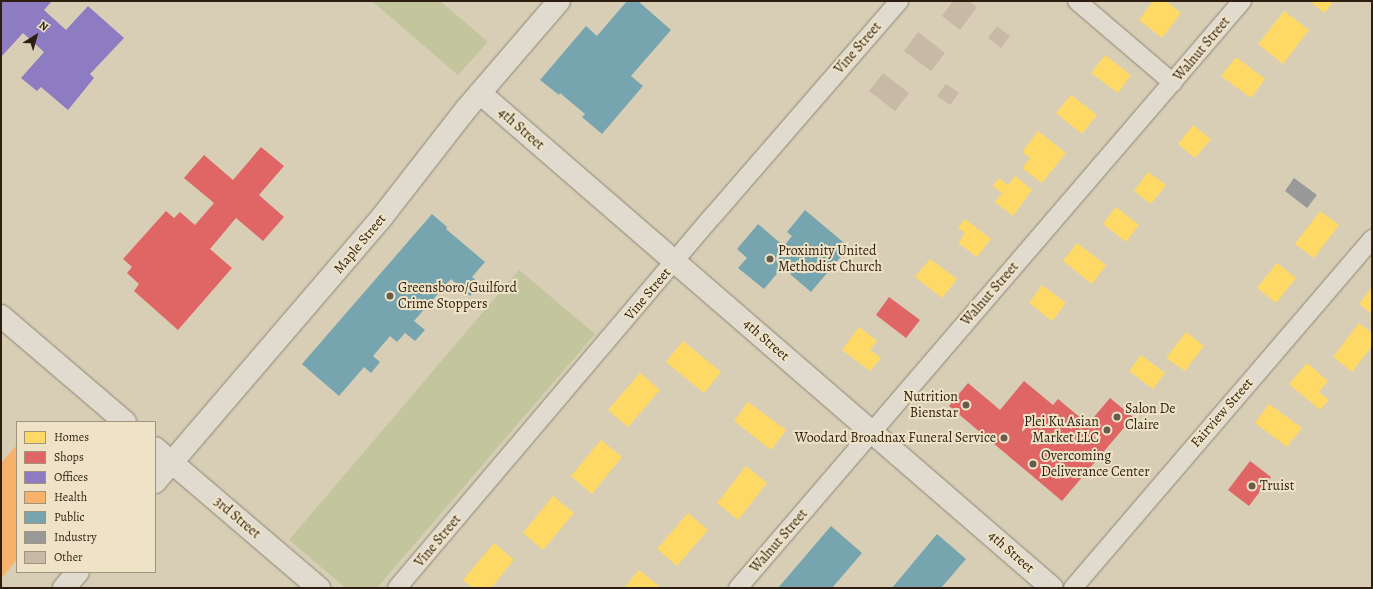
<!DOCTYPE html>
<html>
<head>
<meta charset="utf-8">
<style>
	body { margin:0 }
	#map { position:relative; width:1373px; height:589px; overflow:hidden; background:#d7ceb5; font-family:Alegreya,serif }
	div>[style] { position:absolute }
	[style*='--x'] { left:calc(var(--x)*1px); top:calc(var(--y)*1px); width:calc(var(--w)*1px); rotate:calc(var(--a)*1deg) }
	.green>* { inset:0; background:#c3c59d }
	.homes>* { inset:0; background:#ffd966 }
	.shops>* { inset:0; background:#e06666 }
	.offices>* { inset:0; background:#8e7cc3 }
	.health>* { inset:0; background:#f6b26b }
	.public>* { inset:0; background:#76a5af }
	.industry>* { inset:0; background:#999 }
	.building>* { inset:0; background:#c8b9a7 }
	.roads { filter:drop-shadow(0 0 1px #8d8576) drop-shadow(0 0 1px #8d8576) }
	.minor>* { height:18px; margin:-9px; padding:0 9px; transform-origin:9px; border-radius:9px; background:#e0dbce }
	.tertiary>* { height:22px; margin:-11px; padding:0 11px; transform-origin:11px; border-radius:11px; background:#e0dbce }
	.dots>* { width:11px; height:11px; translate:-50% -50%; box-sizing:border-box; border:2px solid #eee3c6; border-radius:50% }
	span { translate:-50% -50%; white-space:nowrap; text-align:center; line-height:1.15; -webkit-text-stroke:4px #eee3c6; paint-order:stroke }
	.street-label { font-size:14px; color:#2e1d11 }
	.poi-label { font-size:14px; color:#2e1d11 }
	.left { translate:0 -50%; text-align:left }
	.right { translate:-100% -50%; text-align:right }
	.frame { position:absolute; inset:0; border:2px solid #2e1d11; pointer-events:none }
	.legend { position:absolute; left:16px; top:421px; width:140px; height:152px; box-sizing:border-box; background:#eee3c6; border:1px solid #a1947e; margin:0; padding:5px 7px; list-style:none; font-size:12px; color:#2e1d11 }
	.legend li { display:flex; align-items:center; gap:8px; height:20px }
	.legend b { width:20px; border:1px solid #a1947e }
	.north { position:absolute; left:16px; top:16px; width:40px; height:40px; -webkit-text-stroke:3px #eee3c6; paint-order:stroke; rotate:37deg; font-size:11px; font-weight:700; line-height:16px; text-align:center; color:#2e1d11 }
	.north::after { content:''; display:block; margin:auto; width:14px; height:18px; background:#2e1d11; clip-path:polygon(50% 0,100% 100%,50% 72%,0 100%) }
</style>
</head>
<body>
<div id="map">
	<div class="green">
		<div style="clip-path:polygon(372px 1px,440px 1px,488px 42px,458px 75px)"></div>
		<div style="clip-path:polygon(519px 270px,595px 334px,377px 588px,346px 588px,289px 540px)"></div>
	</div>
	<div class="homes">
		<div style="clip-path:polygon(1153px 1px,1166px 1px,1181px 13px,1162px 38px,1139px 20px)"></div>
		<div style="clip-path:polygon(1310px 1px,1334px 1px,1324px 13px)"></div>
		<div style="clip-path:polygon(1284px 11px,1309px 30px,1283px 64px,1258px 44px)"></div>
		<div style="clip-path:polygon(1105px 55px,1131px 75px,1118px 93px,1091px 73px)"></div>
		<div style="clip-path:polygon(1236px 57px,1265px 79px,1251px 98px,1221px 76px)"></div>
		<div style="clip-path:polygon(1071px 95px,1097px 115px,1082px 134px,1056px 113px)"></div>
		<div style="clip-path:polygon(1193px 125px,1211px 139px,1195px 158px,1178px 144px)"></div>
		<div style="clip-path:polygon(1038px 131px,1066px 153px,1042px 183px,1022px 168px,1030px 158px,1022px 152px)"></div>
		<div style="clip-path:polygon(1148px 172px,1166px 185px,1151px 204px,1134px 191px)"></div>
		<div style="clip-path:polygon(1015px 176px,1032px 190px,1013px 216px,995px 202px,1002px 193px,993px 186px,999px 178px,1008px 185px)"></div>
		<div style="clip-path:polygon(1116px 207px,1139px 225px,1126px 242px,1103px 224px)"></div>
		<div style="clip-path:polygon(1320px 211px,1339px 225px,1314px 258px,1295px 244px)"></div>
		<div style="clip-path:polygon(965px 219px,991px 239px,977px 257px,958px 243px,965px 233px,958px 228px)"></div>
		<div style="clip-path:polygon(1077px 243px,1106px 265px,1092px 284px,1063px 261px)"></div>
		<div style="clip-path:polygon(930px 259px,957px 279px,942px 298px,915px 277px)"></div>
		<div style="clip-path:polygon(1277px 263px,1296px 278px,1276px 303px,1257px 288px)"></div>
		<div style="clip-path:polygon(1042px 285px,1066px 303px,1052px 321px,1029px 303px)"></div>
		<div style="clip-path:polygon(1372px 287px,1372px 314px,1359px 304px)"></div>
		<div style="clip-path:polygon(1359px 323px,1372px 333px,1372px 346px,1352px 372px,1333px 357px)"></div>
		<div style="clip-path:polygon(859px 327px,877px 341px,870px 350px,881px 358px,870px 371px,842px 350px)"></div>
		<div style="clip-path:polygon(1186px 332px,1204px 346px,1185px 371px,1166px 358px)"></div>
		<div style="clip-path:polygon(683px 341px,721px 372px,704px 393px,666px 362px)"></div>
		<div style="clip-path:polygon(1141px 355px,1165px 373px,1153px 389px,1129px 371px)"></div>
		<div style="clip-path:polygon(1307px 363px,1328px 381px,1319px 392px,1329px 400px,1320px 410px,1289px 384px)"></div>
		<div style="clip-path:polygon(640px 373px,660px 390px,628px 427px,608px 410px)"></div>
		<div style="clip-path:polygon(748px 402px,786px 430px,771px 450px,734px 421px)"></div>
		<div style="clip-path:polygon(1269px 404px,1302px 428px,1287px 447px,1255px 423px)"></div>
		<div style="clip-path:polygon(601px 440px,622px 457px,592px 494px,571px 476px)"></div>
		<div style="clip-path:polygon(746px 466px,767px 483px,738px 520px,717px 503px)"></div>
		<div style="clip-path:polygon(553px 496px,574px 513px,543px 550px,523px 533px)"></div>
		<div style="clip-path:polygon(688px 513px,708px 530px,677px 566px,657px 549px)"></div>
		<div style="clip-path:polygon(494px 543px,514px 560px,491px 588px,473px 588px,463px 580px)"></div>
		<div style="clip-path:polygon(639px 570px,659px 586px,657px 588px,624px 588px)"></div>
	</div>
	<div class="shops">
		<div style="clip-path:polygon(261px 147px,284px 166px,259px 195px,284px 217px,263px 241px,236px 218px,210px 249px,232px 268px,178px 330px,134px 291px,139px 284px,127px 273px,132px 267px,123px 259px,166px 211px,174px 218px,180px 212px,195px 225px,214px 203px,184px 178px,204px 155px,233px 180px)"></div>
		<div style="clip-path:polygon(889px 297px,920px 320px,906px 338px,876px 315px)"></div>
		<div style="clip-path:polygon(1024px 381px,1053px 405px,1058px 399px,1088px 424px,1110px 398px,1133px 417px,1062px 501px,949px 406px,968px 383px,1000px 410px)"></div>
		<div style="clip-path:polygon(1250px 461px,1271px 477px,1249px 506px,1228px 490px)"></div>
	</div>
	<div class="offices">
		<div style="clip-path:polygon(1px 1px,52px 1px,44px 10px,66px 30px,88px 6px,124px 38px,90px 74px,94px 78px,68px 110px,41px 87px,37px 91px,21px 78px,44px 52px,23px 33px,1px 57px)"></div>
	</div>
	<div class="health">
		<div style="clip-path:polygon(16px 446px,17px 559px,1px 579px,1px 463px)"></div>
	</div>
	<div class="public">
		<div style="clip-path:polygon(627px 1px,638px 1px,671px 30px,631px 76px,643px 86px,602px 134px,582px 117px,585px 114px,560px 93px,559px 95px,540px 80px,586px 26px,597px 36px)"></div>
		<div style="clip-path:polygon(805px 210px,849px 247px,811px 292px,790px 274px,793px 271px,785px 264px,764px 289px,738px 268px,747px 258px,737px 249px,758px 224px,784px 246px,792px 236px,787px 232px)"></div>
		<div style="clip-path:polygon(432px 214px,447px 227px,446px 229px,485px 262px,472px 277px,480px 284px,470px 296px,451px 279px,414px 321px,425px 330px,415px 341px,405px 333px,397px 342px,390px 336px,373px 356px,380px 362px,371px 373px,364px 367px,339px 396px,302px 364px)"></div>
		<div style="clip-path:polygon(831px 526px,862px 553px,832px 588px,778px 588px)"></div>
		<div style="clip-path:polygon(937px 534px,966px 559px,941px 588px,892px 588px)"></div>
	</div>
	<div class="industry">
		<div style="clip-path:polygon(1294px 178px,1317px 195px,1307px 208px,1285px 191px)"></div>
	</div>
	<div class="building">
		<div style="clip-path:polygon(953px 1px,969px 1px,977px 7px,960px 30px,942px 16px)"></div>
		<div style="clip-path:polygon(997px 26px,1010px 36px,1001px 48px,988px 38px)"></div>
		<div style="clip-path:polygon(918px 32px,945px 53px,931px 71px,904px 51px)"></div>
		<div style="clip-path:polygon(883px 73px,909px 93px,895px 111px,869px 91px)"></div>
		<div style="clip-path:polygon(946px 84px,959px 93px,950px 105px,937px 96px)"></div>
	</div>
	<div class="roads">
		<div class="minor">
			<div style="--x:1077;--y:1;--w:126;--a:40.5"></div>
			<div style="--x:397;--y:588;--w:487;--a:-49.7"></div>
			<div style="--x:712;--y:217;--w:286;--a:-49.1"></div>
			<div style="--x:738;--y:588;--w:774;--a:-49.35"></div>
			<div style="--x:1073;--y:588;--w:460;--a:-49.4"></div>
		</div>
		<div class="tertiary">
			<div style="--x:480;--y:93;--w:756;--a:40.87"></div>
			<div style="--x:1;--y:316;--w:163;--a:40.5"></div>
			<div style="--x:155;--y:448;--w:216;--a:40.5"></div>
			<div style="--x:155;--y:482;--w:349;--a:-49.4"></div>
			<div style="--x:382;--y:217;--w:138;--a:-52.1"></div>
			<div style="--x:467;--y:108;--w:141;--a:-49.3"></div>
			<div style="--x:64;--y:588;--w:21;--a:-49"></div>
		</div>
	</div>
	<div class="dots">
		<div style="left:770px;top:259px;background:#695b4a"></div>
		<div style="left:390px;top:296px;background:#695b4a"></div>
		<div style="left:966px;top:405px;background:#695b4a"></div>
		<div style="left:1117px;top:417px;background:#695b4a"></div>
		<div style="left:1107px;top:430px;background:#695b4a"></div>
		<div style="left:1004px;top:438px;background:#695b4a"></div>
		<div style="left:1033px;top:464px;background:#695b4a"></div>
		<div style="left:1252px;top:486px;background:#695b4a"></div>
	</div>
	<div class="street-label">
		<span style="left:858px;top:48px;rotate:-49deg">Vine Street</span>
		<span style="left:1202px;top:49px;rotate:-50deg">Walnut Street</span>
		<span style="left:521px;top:129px;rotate:41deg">4th Street</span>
		<span style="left:360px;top:244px;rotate:-50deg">Maple Street</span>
		<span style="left:648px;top:294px;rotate:-50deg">Vine Street</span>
		<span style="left:990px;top:294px;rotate:-49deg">Walnut Street</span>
		<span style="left:766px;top:340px;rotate:41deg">4th Street</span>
		<span style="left:1222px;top:413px;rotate:-49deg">Fairview Street</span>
		<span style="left:237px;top:518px;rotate:40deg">3rd Street</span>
		<span style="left:438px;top:541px;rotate:-50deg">Vine Street</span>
		<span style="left:779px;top:541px;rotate:-49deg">Walnut Street</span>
		<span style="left:1011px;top:552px;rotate:41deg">4th Street</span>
	</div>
	<div class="poi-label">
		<span class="left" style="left:778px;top:259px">Proximity United<br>Methodist Church</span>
		<span class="left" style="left:398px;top:296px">Greensboro/Guilford<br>Crime Stoppers</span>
		<span class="right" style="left:958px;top:405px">Nutrition<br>Bienstar</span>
		<span class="left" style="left:1125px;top:417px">Salon De<br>Claire</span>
		<span class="right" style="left:1099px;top:430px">Plei Ku Asian<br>Market LLC</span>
		<span class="right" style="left:996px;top:438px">Woodard Broadnax Funeral Service</span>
		<span class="left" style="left:1041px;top:464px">Overcoming<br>Deliverance Center</span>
		<span class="left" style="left:1260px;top:486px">Truist</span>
	</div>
	<div class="frame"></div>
	<ul class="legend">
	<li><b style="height:11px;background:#ffd966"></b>Homes</li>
	<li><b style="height:11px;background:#e06666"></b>Shops</li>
	<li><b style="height:11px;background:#8e7cc3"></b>Offices</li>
	<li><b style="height:11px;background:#f6b26b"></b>Health</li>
	<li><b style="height:11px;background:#76a5af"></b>Public</li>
	<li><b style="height:11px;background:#999"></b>Industry</li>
	<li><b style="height:11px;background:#c8b9a7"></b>Other</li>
	</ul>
	<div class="north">N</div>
</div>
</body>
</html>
